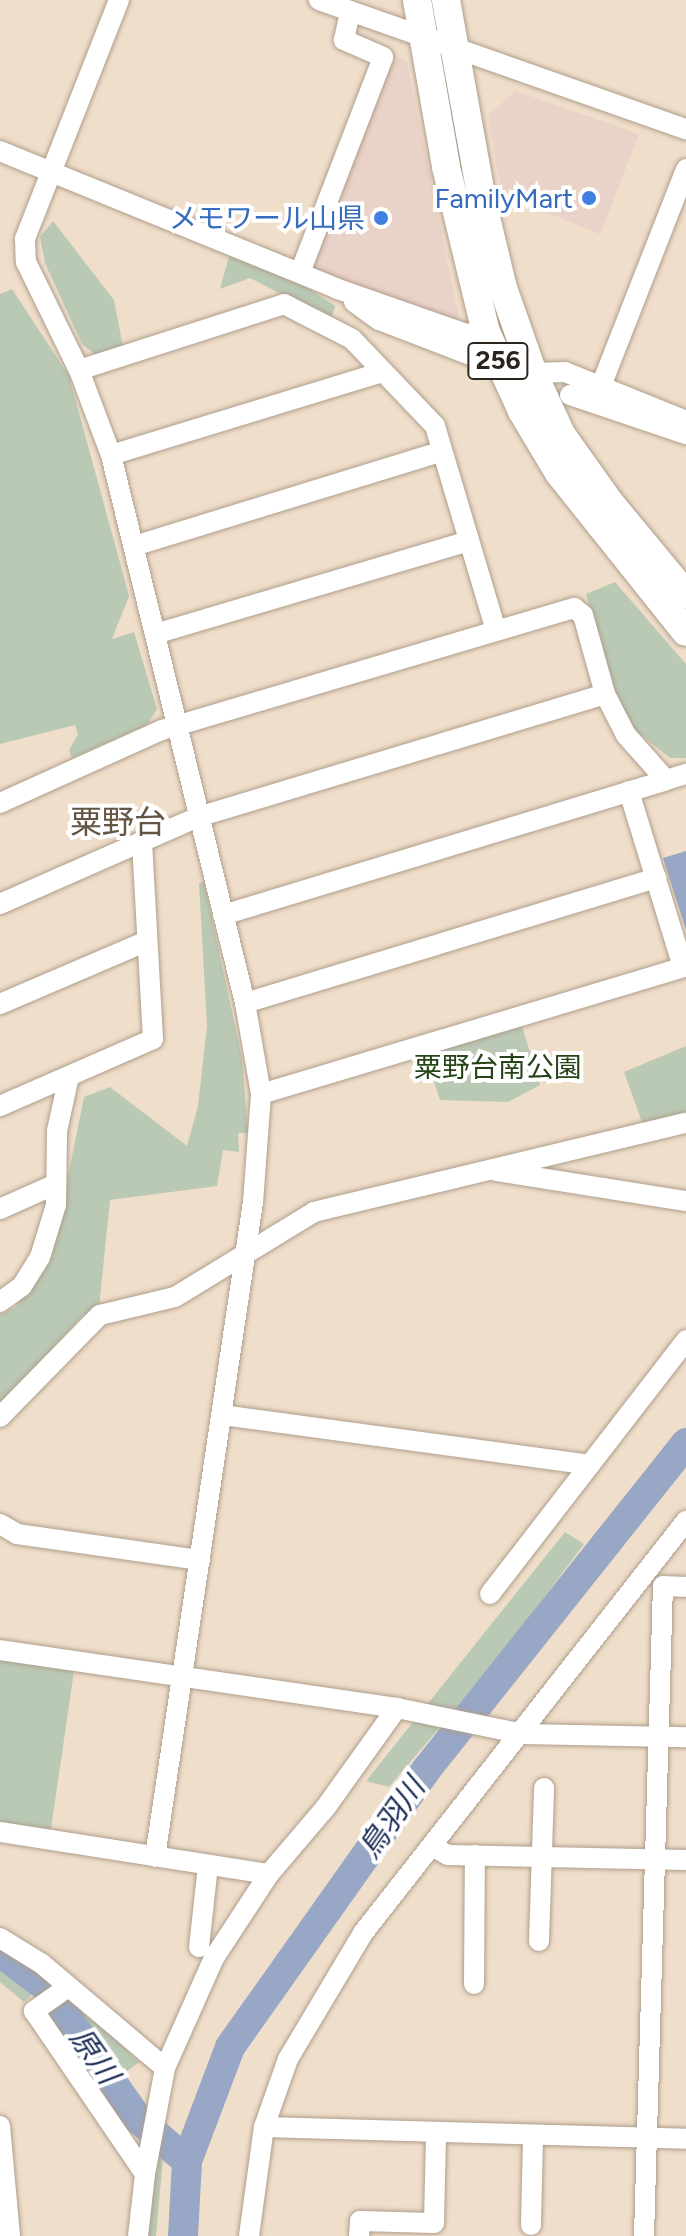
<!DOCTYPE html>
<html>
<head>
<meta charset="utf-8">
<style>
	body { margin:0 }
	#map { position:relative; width:686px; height:2236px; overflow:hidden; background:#efdeca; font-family:Figtree,"Noto Sans JP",sans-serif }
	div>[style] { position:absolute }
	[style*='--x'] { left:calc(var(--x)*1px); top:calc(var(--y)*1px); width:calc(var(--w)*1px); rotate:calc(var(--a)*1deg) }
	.commercial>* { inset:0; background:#e9d2c7 }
	.green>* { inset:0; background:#bac9b4 }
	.water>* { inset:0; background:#98a7c5 }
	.river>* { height:30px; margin:-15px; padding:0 15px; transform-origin:15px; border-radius:15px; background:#98a7c5 }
	.roads { filter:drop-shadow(0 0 2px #af9e8c) drop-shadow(0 0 2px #af9e8c) }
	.minor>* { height:20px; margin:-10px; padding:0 10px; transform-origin:10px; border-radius:10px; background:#fff }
	.highway>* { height:28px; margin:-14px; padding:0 14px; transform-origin:14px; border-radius:14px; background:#fff }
	.dots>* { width:22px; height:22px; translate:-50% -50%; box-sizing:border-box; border:4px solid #fff; border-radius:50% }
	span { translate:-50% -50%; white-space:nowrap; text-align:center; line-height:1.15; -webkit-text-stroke:8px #fff; paint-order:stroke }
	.shield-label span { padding:2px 6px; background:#fff; border:2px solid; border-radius:6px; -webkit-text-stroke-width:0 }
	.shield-label { font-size:26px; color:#2b241d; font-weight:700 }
	.shop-label { font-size:28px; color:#366cbe }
	.right { translate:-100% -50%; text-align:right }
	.park-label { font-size:28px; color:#274419 }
	.water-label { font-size:30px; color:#182b53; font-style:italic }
	.quarter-label { font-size:32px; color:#635443 }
</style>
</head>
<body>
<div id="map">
	<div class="commercial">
		<div style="clip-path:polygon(392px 53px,407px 62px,459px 319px,450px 321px,312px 268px,310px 253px)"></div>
		<div style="clip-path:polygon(516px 91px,639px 134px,600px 234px,502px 194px,488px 115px)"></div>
	</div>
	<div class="green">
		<div style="clip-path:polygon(53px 221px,114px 300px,123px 347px,97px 356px,82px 344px,45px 263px,40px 237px)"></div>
		<div style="clip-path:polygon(231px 249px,284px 272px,335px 306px,331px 320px,250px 278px,220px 289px)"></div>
		<div style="clip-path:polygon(12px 289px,69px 376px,129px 596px,112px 639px,134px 632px,157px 709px,147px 725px,72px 758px,69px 750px,78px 734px,75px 725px,0 744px,0 294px)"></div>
		<div style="clip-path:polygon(615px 582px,686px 664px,686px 758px,670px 758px,635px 730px,608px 680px,586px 594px)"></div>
		<div style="clip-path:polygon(204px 882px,242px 1058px,248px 1133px,238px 1133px,239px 1152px,223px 1150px,217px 1186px,110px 1200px,99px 1308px,82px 1316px,0 1405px,0 1315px,16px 1307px,52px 1256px,84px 1097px,110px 1087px,187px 1146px,198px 1106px,207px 1026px,199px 883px)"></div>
		<div style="clip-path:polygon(521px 1023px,540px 1085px,508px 1102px,440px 1100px,425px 1055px)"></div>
		<div style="clip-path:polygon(686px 1046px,686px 1115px,643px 1125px,624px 1072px)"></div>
		<div style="clip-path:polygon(565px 1532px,584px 1544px,497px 1660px,389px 1787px,366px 1781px)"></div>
		<div style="clip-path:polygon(0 1660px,74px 1671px,51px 1829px,0 1822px)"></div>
		<div style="clip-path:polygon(0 1964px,36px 1990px,24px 2002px,0 1982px)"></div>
		<div style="clip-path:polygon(66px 2001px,76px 2001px,139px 2062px,122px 2075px)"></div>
		<div style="clip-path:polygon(158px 2148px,163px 2157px,156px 2236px,147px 2236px)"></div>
	</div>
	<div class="water">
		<div style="clip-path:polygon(686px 851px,686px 930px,663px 858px)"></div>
	</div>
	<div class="river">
		<div style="--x:0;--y:1952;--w:58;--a:37.3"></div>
		<div style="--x:46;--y:1987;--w:160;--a:55.2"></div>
		<div style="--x:137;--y:2118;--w:66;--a:40.7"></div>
		<div style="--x:183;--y:2236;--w:75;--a:-86.9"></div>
		<div style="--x:187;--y:2161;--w:122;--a:-69.3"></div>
		<div style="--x:230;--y:2047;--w:339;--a:-54.7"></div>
		<div style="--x:426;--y:1770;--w:418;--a:-51.5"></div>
	</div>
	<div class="roads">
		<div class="minor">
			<div style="--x:119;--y:0;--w:257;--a:111.5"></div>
			<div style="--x:25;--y:239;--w:23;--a:88"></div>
			<div style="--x:26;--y:262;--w:120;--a:63.9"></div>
			<div style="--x:79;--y:370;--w:91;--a:69.4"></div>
			<div style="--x:111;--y:455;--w:564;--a:76.26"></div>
			<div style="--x:245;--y:1003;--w:92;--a:80"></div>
			<div style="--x:261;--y:1094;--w:108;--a:94.2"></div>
			<div style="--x:253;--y:1202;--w:662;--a:98.51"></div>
			<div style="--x:319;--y:0;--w:389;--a:19.4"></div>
			<div style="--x:0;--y:151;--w:362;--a:22.2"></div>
			<div style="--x:335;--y:288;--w:139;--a:19.3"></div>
			<div style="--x:466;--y:334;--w:20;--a:-6"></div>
			<div style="--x:301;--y:270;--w:228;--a:-68.9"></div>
			<div style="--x:383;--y:57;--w:43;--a:-156.4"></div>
			<div style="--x:344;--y:40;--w:29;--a:-78"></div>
			<div style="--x:354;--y:302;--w:31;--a:36"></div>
			<div style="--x:379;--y:320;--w:101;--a:21"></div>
			<div style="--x:79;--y:370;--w:215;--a:-17.8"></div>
			<div style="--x:284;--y:304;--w:76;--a:27.2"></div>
			<div style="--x:352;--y:339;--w:120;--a:46.3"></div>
			<div style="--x:435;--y:426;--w:213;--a:73.4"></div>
			<div style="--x:533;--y:373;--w:32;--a:-2"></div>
			<div style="--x:565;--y:372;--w:131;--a:22"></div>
			<div style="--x:601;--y:386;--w:233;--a:-68.6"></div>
			<div style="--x:570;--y:395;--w:122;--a:18.6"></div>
			<div style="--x:111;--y:455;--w:284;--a:-17"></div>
			<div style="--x:134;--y:546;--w:322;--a:-17.1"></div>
			<div style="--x:155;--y:634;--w:327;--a:-16.5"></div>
			<div style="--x:0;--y:803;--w:178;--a:-24.3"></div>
			<div style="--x:162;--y:730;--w:430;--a:-16.5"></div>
			<div style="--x:574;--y:608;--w:11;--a:38"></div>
			<div style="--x:583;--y:615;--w:82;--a:74.4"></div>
			<div style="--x:605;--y:694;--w:46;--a:62.9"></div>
			<div style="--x:626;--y:735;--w:60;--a:48.4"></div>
			<div style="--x:666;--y:780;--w:21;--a:-17"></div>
			<div style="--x:0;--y:904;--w:216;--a:-23.7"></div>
			<div style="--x:198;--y:817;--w:425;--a:-16.8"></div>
			<div style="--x:223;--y:915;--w:463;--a:-16.9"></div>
			<div style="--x:245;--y:1003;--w:430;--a:-16.9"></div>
			<div style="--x:0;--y:1004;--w:160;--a:-23.2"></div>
			<div style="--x:261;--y:1094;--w:441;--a:-16.7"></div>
			<div style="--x:683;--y:967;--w:184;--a:-107.1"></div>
			<div style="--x:0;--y:1106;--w:167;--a:-23.6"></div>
			<div style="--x:153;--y:1039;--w:197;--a:-93.2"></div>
			<div style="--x:496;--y:1171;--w:192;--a:9"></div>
			<div style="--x:0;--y:1209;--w:61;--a:-24.1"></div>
			<div style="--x:0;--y:1302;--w:27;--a:-36"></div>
			<div style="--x:22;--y:1286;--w:34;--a:-58"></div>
			<div style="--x:40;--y:1257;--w:54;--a:-72.9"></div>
			<div style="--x:56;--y:1205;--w:74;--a:-89.2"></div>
			<div style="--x:57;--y:1131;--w:56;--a:-77.7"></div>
			<div style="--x:222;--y:1415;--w:371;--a:7.7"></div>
			<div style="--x:0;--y:1417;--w:143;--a:-45.6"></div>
			<div style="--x:100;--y:1315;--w:77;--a:-13.5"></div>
			<div style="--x:175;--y:1297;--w:163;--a:-31.4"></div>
			<div style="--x:314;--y:1212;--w:382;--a:-13.5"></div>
			<div style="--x:0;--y:1524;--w:20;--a:30"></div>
			<div style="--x:17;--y:1534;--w:185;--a:8.1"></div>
			<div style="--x:490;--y:1594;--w:321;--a:-52.3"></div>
			<div style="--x:0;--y:1650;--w:401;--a:8.3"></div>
			<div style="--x:397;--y:1708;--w:129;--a:11.7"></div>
			<div style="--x:523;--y:1734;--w:163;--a:1.1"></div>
			<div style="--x:0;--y:1832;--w:272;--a:8.9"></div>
			<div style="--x:433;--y:1847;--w:17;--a:28"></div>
			<div style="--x:448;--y:1855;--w:238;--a:1.2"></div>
			<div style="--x:0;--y:1938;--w:49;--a:31.8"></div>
			<div style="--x:42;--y:1964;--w:161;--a:40.2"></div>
			<div style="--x:539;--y:1941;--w:153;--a:-88.1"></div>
			<div style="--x:199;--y:1947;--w:82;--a:-83.7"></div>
			<div style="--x:474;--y:1984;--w:129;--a:-89.6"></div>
			<div style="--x:68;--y:1987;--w:42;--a:144.8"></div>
			<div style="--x:34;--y:2011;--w:197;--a:55.7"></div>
			<div style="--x:145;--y:2174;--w:62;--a:96.4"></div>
			<div style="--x:0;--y:2126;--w:110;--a:84.8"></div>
			<div style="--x:264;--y:2127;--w:72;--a:-70.6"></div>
			<div style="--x:288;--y:2059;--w:147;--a:-59.2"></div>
			<div style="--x:363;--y:1933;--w:524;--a:-51.9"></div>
			<div style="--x:145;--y:2174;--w:108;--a:-79.3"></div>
			<div style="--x:165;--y:2068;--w:120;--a:-66"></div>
			<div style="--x:214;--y:1958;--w:100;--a:-56.8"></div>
			<div style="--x:269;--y:1874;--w:88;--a:-49.6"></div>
			<div style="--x:326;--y:1807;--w:122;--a:-54.4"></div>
			<div style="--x:531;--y:2225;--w:90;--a:-88.7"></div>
			<div style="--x:249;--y:2236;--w:110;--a:-82.2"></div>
			<div style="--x:264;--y:2127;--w:422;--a:1.6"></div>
			<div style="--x:359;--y:2236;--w:15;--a:-86"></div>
			<div style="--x:360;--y:2221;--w:74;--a:1.5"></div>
			<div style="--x:434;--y:2223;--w:90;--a:-88.7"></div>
			<div style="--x:644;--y:2236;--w:650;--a:-88.33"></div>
			<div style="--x:663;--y:1586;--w:23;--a:2"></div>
		</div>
		<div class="highway">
			<div style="--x:417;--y:0;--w:169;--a:80.1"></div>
			<div style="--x:446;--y:167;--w:170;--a:76.4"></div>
			<div style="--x:486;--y:332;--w:87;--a:65.5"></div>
			<div style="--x:522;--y:411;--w:72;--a:59.2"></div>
			<div style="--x:559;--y:473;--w:203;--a:51.4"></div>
			<div style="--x:446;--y:0;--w:208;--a:79.8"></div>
			<div style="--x:483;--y:205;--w:85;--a:76.5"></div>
			<div style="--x:503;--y:288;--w:90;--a:70.6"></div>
			<div style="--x:533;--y:373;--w:67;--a:65.3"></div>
			<div style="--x:561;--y:434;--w:85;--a:54.6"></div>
			<div style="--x:610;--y:503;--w:119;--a:50.4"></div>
		</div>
	</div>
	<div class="dots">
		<div style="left:589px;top:198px;background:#3f7fe0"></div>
		<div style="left:381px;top:218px;background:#3f7fe0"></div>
	</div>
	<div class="shield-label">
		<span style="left:498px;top:361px">256</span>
	</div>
	<div class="shop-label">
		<span class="right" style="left:573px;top:198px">FamilyMart</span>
		<span class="right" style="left:365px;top:218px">メモワール山県</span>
	</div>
	<div class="park-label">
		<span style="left:498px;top:1067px">粟野台南公園</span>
	</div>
	<div class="water-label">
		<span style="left:392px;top:1818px;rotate:-55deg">鳥羽川</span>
		<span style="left:94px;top:2056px;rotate:55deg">原川</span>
	</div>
	<div class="quarter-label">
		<span style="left:118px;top:822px">粟野台</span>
	</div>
</div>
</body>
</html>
